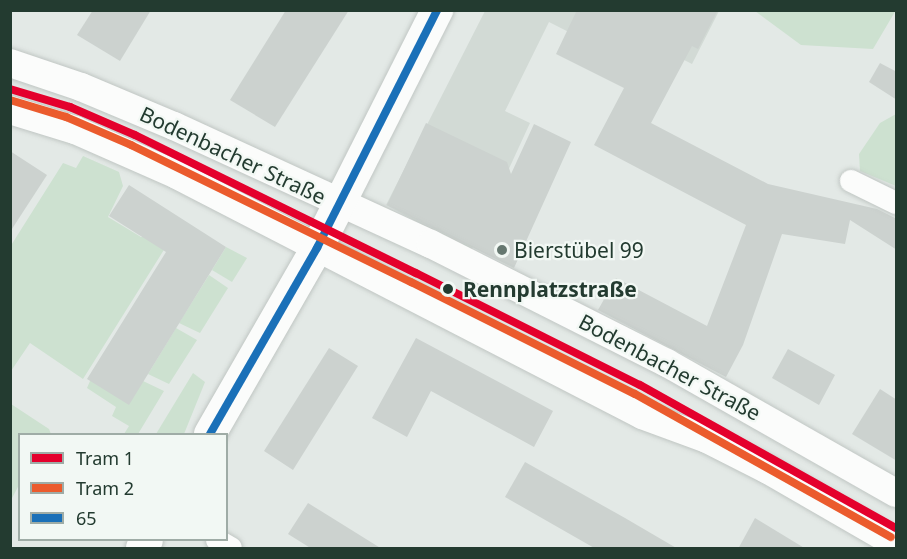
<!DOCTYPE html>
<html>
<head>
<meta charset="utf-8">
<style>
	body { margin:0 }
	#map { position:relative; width:907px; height:559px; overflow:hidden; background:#e3e9e6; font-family:"Noto Sans",sans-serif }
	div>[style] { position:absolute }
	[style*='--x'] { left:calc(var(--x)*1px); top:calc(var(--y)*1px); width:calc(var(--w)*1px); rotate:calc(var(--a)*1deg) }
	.built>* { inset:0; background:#d2dad5 }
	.green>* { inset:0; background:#cde1d0 }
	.building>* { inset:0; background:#ccd2cf }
	.roads { filter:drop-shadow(0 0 2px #c0c6c3) drop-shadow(0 0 2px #c0c6c3) }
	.minor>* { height:22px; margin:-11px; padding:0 11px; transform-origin:11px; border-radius:11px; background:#fbfcfb }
	.tertiary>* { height:28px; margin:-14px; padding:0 14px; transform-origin:14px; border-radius:14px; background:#fbfcfb }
	.secondary>* { height:32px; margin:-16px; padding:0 16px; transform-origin:16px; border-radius:16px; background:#fbfcfb }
	.bus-1>* { height:8px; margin:-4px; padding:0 4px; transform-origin:4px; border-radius:4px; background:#1a70b8 }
	.tram-1>* { height:8px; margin:-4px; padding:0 4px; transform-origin:4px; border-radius:4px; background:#e4002c }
	.tram-2>* { height:8px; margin:-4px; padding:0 4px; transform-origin:4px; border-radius:4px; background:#eb5b2d }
	.dots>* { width:16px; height:16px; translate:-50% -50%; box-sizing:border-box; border:3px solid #f2f8f4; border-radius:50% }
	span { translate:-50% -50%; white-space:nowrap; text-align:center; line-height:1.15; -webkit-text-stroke:4.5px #f2f8f4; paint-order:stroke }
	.street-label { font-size:21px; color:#233b30 }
	.poi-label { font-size:21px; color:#233b30 }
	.left { translate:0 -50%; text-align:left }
	.stop-label { font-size:21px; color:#233b30; font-weight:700 }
	.frame { position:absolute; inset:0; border:12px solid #233b30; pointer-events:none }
	.legend { position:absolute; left:18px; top:433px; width:210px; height:108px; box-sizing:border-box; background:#f2f8f4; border:2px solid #9faca6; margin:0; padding:8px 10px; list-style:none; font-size:18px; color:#233b30 }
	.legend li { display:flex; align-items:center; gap:12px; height:30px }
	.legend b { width:30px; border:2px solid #9faca6 }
</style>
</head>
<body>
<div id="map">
	<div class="built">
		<div style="clip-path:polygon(485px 11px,719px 11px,692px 64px,631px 33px,618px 57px,549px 22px,505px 111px,530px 123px,471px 251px,386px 205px)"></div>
	</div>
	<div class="green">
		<div style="clip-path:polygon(896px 10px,873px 49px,801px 45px,755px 11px)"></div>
		<div style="clip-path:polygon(896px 114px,896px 186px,860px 171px,859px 154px,880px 123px)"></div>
		<div style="clip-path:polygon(83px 156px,119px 172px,123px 186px,108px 217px,141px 237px,172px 237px,83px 379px,30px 343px,11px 371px,10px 247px,63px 163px,76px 168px)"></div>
		<div style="clip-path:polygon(226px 247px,247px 258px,232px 282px,212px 270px)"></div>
		<div style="clip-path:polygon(209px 275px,228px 288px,200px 333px,179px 323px)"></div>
		<div style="clip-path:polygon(176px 328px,197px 340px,169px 384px,148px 374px)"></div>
		<div style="clip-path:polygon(193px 373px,205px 382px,184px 434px,156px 434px)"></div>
		<div style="clip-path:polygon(90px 381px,143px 381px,164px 391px,138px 434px,124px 434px,129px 426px,112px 416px,116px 407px,87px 388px)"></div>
		<div style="clip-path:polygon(11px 404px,49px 429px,51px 434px,20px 434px,19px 485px,11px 500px)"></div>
	</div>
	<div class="building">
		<div style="clip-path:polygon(93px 10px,151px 10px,120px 61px,77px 35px)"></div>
		<div style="clip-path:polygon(286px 10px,349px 10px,275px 127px,230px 100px)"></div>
		<div style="clip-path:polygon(577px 10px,718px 10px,698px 49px,692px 46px,651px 123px,768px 184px,877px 209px,897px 219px,897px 250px,850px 220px,845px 244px,782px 234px,743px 345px,726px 377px,598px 310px,616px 278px,707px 326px,746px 225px,594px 145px,624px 88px,556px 54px)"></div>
		<div style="clip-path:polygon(880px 63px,897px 72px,897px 100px,869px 82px)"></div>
		<div style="clip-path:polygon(426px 123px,507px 162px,511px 174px,534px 124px,571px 142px,514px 268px,387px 205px)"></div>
		<div style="clip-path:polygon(10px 151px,47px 175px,10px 232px)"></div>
		<div style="clip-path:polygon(129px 185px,226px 247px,129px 405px,87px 379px,166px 252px,109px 216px)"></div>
		<div style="clip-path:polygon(416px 338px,553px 411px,534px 447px,431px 391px,407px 437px,372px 418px)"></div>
		<div style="clip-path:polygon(329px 348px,358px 366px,293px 470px,264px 451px)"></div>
		<div style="clip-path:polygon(788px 349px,835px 375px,819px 405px,772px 378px)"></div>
		<div style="clip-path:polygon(880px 389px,897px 400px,897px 461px,852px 434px)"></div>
		<div style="clip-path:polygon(525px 462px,625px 518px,678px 549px,596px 549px,505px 497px)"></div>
		<div style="clip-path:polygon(308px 503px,329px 516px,382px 549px,312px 549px,288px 534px)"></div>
		<div style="clip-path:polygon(755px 518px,806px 549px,738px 549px)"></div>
	</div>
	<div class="roads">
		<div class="minor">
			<div style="--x:851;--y:181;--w:50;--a:26.1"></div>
			<div style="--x:217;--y:540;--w:16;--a:30"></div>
		</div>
		<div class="tertiary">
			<div style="--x:10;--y:63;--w:75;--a:18.7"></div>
			<div style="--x:81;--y:87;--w:101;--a:22.8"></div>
			<div style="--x:174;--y:126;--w:283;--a:24.7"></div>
			<div style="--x:431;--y:244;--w:264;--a:26.8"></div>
			<div style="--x:667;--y:363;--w:263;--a:29.6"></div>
			<div style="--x:10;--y:110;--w:68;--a:17.1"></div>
			<div style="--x:75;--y:130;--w:111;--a:23.8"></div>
			<div style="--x:177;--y:175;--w:523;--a:27.3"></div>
			<div style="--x:642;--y:415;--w:69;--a:20.3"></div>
			<div style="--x:707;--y:439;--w:68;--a:26.9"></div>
			<div style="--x:768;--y:470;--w:148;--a:30"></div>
		</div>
		<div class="secondary">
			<div style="--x:210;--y:434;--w:215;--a:-60.1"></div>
			<div style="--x:317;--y:248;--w:267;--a:-63.2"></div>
			<div style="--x:142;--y:548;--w:9;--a:-58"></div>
		</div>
	</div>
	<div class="bus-1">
		<div style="--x:210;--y:434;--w:215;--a:-60.1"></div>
		<div style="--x:317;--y:248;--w:267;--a:-63.2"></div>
	</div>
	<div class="tram-1">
		<div style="--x:10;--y:89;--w:63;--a:16.7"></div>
		<div style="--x:70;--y:107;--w:71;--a:23.3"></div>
		<div style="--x:135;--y:135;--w:313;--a:26.2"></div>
		<div style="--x:416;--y:273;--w:250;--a:26.6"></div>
		<div style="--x:640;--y:385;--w:293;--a:29.2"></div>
	</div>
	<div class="tram-2">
		<div style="--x:10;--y:100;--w:59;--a:16.9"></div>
		<div style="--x:66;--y:117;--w:71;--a:23.3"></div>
		<div style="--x:131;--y:145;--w:312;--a:26.1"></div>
		<div style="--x:411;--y:282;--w:250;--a:26.6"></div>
		<div style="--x:635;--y:394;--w:293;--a:29.2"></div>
	</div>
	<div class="dots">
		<div style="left:502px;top:250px;background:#667870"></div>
		<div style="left:448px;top:289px;background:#233b30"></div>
	</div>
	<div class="street-label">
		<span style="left:233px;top:155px;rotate:25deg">Bodenbacher Straße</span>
		<span style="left:670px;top:367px;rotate:28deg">Bodenbacher Straße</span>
	</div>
	<div class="poi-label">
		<span class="left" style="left:514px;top:250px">Bierstübel 99</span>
	</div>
	<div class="stop-label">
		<span class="left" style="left:463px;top:289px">Rennplatzstraße</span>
	</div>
	<div class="frame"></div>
	<ul class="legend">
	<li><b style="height:8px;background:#e4002c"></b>Tram 1</li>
	<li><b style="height:8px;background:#eb5b2d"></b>Tram 2</li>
	<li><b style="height:8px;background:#1a70b8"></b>65</li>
	</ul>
</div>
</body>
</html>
